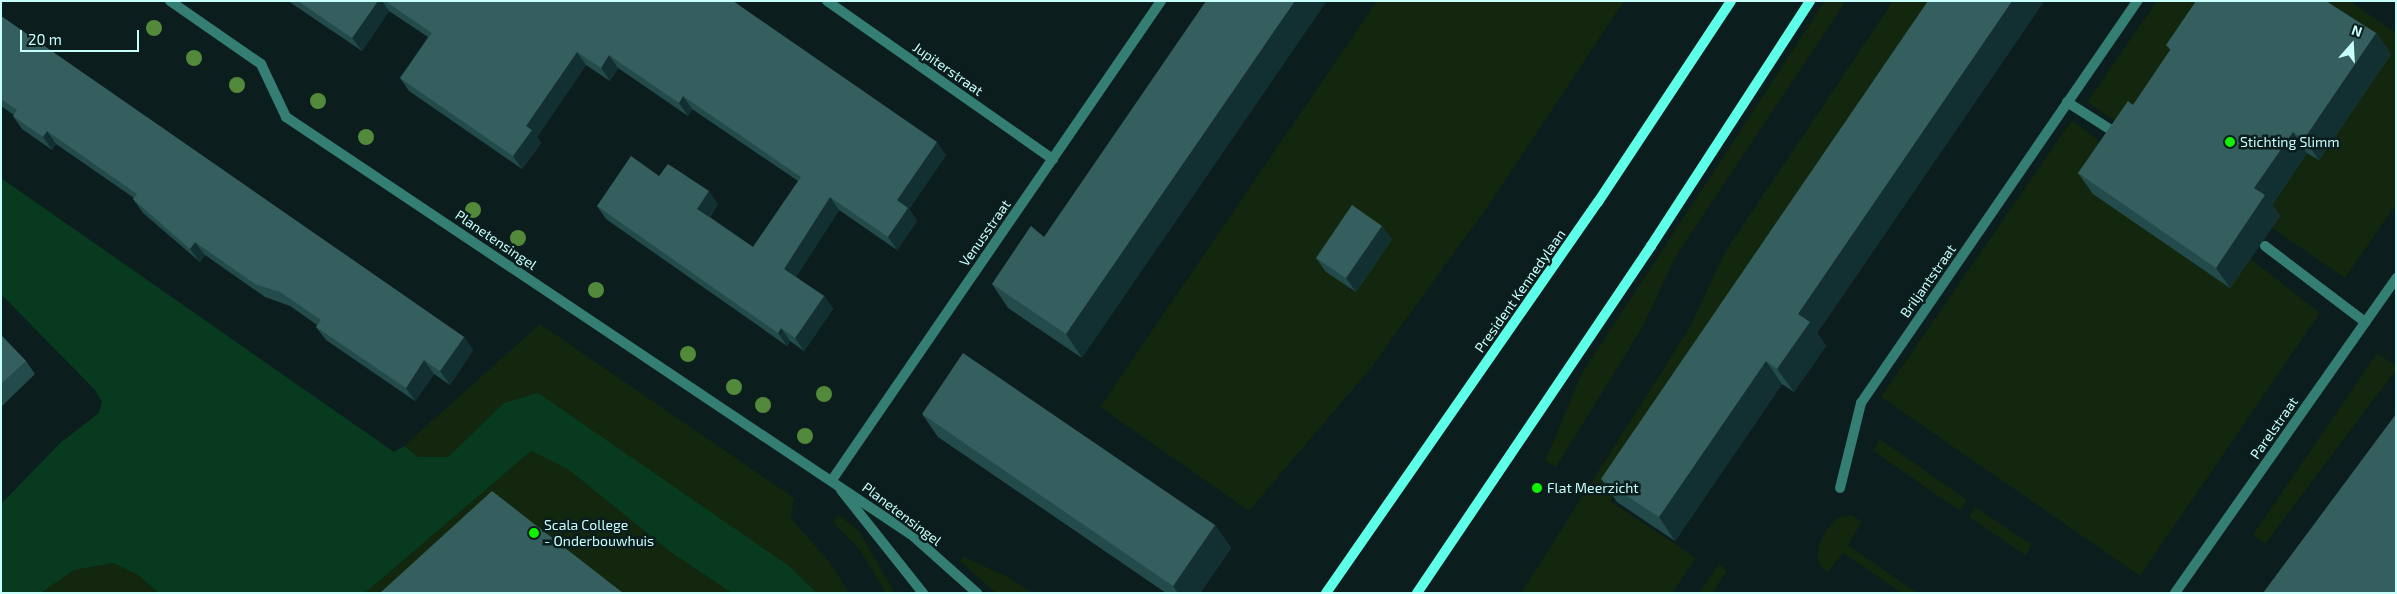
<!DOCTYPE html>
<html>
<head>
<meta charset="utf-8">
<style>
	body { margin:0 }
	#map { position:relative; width:2397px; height:594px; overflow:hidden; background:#0b1d1d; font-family:"Exo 2",sans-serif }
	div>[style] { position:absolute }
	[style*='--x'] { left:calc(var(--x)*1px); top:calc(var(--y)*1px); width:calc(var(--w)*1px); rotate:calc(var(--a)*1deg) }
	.green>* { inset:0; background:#13270e }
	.water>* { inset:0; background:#073a1f }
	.street>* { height:10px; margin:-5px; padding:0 5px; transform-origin:5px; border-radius:5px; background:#347e74 }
	.secondary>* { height:10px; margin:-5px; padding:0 5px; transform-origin:5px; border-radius:5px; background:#5effe8 }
	.trees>* { width:16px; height:16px; margin:-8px; border-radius:50%; background:#52893a }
	.wall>* { inset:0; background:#234b4b }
	.shaded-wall>* { inset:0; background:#123031 }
	.building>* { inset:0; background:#355e5e }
	.dots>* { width:14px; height:14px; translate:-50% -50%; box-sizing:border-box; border:2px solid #0b1d1d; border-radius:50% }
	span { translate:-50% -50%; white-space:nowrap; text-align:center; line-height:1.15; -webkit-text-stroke:5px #0b1d1d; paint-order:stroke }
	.street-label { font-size:14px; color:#c7fffc }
	.poi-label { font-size:14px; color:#c7fffc }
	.left { translate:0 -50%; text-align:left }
	.frame { position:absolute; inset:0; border:2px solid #c7fffc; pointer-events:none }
	.north { position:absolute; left:2327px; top:20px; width:50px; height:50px; -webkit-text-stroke:4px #0b1d1d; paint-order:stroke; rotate:19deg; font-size:14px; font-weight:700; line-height:20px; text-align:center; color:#c7fffc }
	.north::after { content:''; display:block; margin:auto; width:18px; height:22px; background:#c7fffc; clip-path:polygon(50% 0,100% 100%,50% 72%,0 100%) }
	.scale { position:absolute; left:20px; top:30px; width:119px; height:22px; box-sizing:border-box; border:2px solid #c7fffc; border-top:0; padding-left:6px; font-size:15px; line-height:18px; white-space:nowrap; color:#c7fffc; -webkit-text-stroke:4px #0b1d1d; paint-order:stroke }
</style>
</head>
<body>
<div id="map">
	<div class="green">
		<div style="clip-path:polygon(1377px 1px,1624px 1px,1488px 206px,1370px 369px,1249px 511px,1100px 407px)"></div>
		<div style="clip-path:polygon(1825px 1px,1846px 1px,1677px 254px,1642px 328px,1556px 467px,1545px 461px,1582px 373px)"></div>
		<div style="clip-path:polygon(1893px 1px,1955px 1px,1610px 501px,1696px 558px,1672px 593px,1521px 593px,1690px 327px,1725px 252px)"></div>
		<div style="clip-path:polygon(2157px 1px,2350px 1px,2396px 33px,2396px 204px,2345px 278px,2087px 102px)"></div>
		<div style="clip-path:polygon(2072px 120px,2320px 313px,2140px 576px,1881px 397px)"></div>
		<div style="clip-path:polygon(540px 324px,794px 498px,791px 518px,831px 564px,849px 593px,817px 593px,789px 566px,504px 403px,448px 457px,418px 457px,404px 446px)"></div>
		<div style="clip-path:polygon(2377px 353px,2396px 366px,2396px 370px,2265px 544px,2253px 535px)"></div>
		<div style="clip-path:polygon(1880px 439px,1967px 500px,1960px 511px,1873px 451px)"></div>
		<div style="clip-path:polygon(531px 451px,569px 470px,672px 553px,732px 593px,365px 593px)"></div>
		<div style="clip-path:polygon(1975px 507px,2032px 545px,2025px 555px,1969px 517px)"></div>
		<div style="clip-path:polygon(839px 515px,859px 531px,895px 593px,886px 593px,860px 550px,833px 522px)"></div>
		<div style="clip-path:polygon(1852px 515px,1862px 522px,1848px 545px,1917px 593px,1902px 593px,1843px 553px,1827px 573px,1818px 562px,1818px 546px,1825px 532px,1837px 518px)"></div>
		<div style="clip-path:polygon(964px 557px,1008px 577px,1032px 593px,996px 593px,960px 561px)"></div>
		<div style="clip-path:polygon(113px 563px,138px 575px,159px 593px,41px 593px,74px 570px)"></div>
		<div style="clip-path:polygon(1719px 564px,1727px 571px,1712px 593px,1699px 593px)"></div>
	</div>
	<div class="water">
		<div style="clip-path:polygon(1px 178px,394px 452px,404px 446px,418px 457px,448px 457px,504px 403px,538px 393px,789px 566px,817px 593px,732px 593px,672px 553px,569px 470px,531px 451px,365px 593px,159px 593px,138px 575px,113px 563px,74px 570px,41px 593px,1px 593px,1px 504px,60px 443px,99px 413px,102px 402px,95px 390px,1px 294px)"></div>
	</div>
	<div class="street">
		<div style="--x:170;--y:1;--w:111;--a:34.7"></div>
		<div style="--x:261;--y:64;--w:59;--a:64.7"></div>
		<div style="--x:286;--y:117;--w:754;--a:33.75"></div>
		<div style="--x:913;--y:536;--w:86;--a:41.7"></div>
		<div style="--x:827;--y:1;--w:276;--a:35"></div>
		<div style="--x:2067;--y:102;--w:62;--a:32.4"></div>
		<div style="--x:2265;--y:246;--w:126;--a:37.2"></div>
		<div style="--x:832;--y:480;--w:581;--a:-55.52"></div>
		<div style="--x:1840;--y:488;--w:88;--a:-76.1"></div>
		<div style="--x:1861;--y:403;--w:488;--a:-55.5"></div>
		<div style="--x:841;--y:490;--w:132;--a:51.5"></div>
		<div style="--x:2175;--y:593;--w:385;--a:-54.9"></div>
	</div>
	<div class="secondary">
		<div style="--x:1326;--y:593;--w:476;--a:-55.2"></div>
		<div style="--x:1598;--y:202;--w:241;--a:-56.5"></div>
		<div style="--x:1417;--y:593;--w:419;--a:-56"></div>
		<div style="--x:1651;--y:246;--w:292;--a:-57"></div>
	</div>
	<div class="trees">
		<div style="left:154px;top:28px"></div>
		<div style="left:194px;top:58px"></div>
		<div style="left:237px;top:85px"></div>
		<div style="left:318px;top:101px"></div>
		<div style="left:366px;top:137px"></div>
		<div style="left:473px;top:210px"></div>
		<div style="left:518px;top:238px"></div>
		<div style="left:596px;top:290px"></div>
		<div style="left:688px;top:354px"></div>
		<div style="left:734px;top:387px"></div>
		<div style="left:824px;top:394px"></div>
		<div style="left:763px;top:405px"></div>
		<div style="left:805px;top:436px"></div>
	</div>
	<div class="wall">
		<div style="clip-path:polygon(288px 1px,733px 1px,946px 155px,909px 209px,917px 221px,897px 250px,839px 210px,796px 277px,824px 296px,833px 309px,804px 351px,790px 341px,787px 346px,606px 219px,597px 206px,659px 176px,718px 204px,710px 217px,753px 247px,798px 181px,692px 109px,688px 116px,618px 68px,610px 81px,586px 65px,537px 137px,541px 143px,522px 169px,409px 91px,400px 78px,428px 37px,389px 11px,362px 51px)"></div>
		<div style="clip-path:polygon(1928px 1px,2044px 1px,1817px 333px,1826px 346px,1794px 392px,1782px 384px,1675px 541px,1617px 502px,1601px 479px)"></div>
		<div style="clip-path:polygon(1px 16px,464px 337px,473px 350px,450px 385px,434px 374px,415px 401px,326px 340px,316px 327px,317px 325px,290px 306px,265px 297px,205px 255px,200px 262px,143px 213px,133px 199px,134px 198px,56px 144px,52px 150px,22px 129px,13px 116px,14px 115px,1px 106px)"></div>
		<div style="clip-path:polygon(2376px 33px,2391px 54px,2319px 160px,2307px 153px,2272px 205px,2280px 216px,2230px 288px,2093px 194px,2078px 173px,2133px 105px,2170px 50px,2166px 45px)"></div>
		<div style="clip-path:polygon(1031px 226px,1082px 358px,1008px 308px,992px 284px)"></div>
		<div style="clip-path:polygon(1392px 239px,1356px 292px,1326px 272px,1316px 258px)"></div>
		<div style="clip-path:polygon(1px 335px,26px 361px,35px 374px,1px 407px)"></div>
		<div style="clip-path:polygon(922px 414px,1215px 525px,1231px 548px,1200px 593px,1166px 593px,938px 437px)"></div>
	</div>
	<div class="shaded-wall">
		<div style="clip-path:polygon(378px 1px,382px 1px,389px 11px,362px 51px,352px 38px)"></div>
		<div style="clip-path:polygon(1295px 1px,1327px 1px,1082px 358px,1066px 334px)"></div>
		<div style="clip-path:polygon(2012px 1px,2044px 1px,1817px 333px,1826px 346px,1794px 392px,1777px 369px,1798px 314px)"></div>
		<div style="clip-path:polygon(2376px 33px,2391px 54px,2319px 160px,2304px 139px)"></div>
		<div style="clip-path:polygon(577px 52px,586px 65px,537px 137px,541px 143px,522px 169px,513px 156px,526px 126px)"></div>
		<div style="clip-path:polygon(609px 55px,618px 68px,610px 81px,601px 68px)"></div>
		<div style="clip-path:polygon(683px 96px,692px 109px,688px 116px,679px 103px)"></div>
		<div style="clip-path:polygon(47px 131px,56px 144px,52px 150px,43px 137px)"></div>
		<div style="clip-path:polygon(2293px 132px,2307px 153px,2272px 205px,2280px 216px,2230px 288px,2216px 268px,2254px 188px)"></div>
		<div style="clip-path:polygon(937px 142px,946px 155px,909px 209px,917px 221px,897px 250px,888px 237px,897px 200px)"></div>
		<div style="clip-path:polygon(709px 191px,718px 204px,706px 222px,697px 209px)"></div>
		<div style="clip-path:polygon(830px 197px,839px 210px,793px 282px,784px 269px)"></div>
		<div style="clip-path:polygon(1382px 226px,1392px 239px,1356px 292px,1346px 278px)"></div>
		<div style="clip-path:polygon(195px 242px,205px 255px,200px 262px,190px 249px)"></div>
		<div style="clip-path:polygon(824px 296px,833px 309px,804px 351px,795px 338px)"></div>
		<div style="clip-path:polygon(781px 328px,790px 341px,787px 346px,778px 333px)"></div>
		<div style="clip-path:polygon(464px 337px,473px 350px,450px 385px,440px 371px)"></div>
		<div style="clip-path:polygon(424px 360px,434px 374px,415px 401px,406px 388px)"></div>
		<div style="clip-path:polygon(1766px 361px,1782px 384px,1675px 541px,1659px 517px)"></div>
		<div style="clip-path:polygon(1215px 525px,1231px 548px,1200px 593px,1178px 593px,1173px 586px)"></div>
	</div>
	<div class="building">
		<div style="clip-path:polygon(298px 1px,378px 1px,352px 38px)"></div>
		<div style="clip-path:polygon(385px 1px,733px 1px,937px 142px,897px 200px,908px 208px,888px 237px,830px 197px,784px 269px,824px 296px,795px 338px,781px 328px,778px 333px,597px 206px,631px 156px,659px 176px,668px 164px,709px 191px,697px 209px,753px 247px,801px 177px,683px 96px,679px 103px,609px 55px,601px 68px,577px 52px,526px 126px,532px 130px,513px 156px,400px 78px,432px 33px)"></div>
		<div style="clip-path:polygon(1206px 1px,1295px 1px,1066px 334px,992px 284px,1031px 226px,1044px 237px)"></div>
		<div style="clip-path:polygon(1928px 1px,2012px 1px,1798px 314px,1810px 322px,1777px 369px,1766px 361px,1659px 517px,1601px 479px)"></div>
		<div style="clip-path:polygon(2196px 1px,2326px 1px,2376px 33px,2304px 139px,2293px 132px,2254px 188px,2265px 195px,2216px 268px,2078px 173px,2128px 101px,2133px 105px,2171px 49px,2166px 45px)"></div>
		<div style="clip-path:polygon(1px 16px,464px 337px,440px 371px,424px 360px,406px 388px,316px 327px,321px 320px,280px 292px,255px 284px,195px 242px,190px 249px,133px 199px,137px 194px,47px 131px,43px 137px,13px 116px,17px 110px,1px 99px)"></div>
		<div style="clip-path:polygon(1352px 205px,1382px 226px,1346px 278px,1316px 258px)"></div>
		<div style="clip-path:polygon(1px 335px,26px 361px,1px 384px)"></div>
		<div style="clip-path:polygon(963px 353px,1215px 525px,1173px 586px,922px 414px)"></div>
		<div style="clip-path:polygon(2396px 414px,2396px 593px,2263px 593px)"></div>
		<div style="clip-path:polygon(492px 491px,623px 593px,380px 593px)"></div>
	</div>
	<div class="dots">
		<div style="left:2230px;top:142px;background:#11f200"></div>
		<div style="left:1537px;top:488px;background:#11f200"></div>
		<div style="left:534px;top:533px;background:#11f200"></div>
	</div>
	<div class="street-label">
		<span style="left:948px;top:69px;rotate:35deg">Jupiterstraat</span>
		<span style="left:985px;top:233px;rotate:-55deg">Venusstraat</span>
		<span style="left:496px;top:240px;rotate:34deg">Planetensingel</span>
		<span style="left:1928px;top:281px;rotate:-55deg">Briljantstraat</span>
		<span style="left:1520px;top:291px;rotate:-55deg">President Kennedylaan</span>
		<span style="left:2274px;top:428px;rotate:-55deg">Parelstraat</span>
		<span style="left:902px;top:514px;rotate:37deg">Planetensingel</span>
	</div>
	<div class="poi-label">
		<span class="left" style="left:2240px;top:142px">Stichting Slimm</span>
		<span class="left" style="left:1547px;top:488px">Flat Meerzicht</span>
		<span class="left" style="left:544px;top:533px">Scala College<br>- Onderbouwhuis</span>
	</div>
	<div class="frame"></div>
	<div class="north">N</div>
	<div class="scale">20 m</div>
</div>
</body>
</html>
